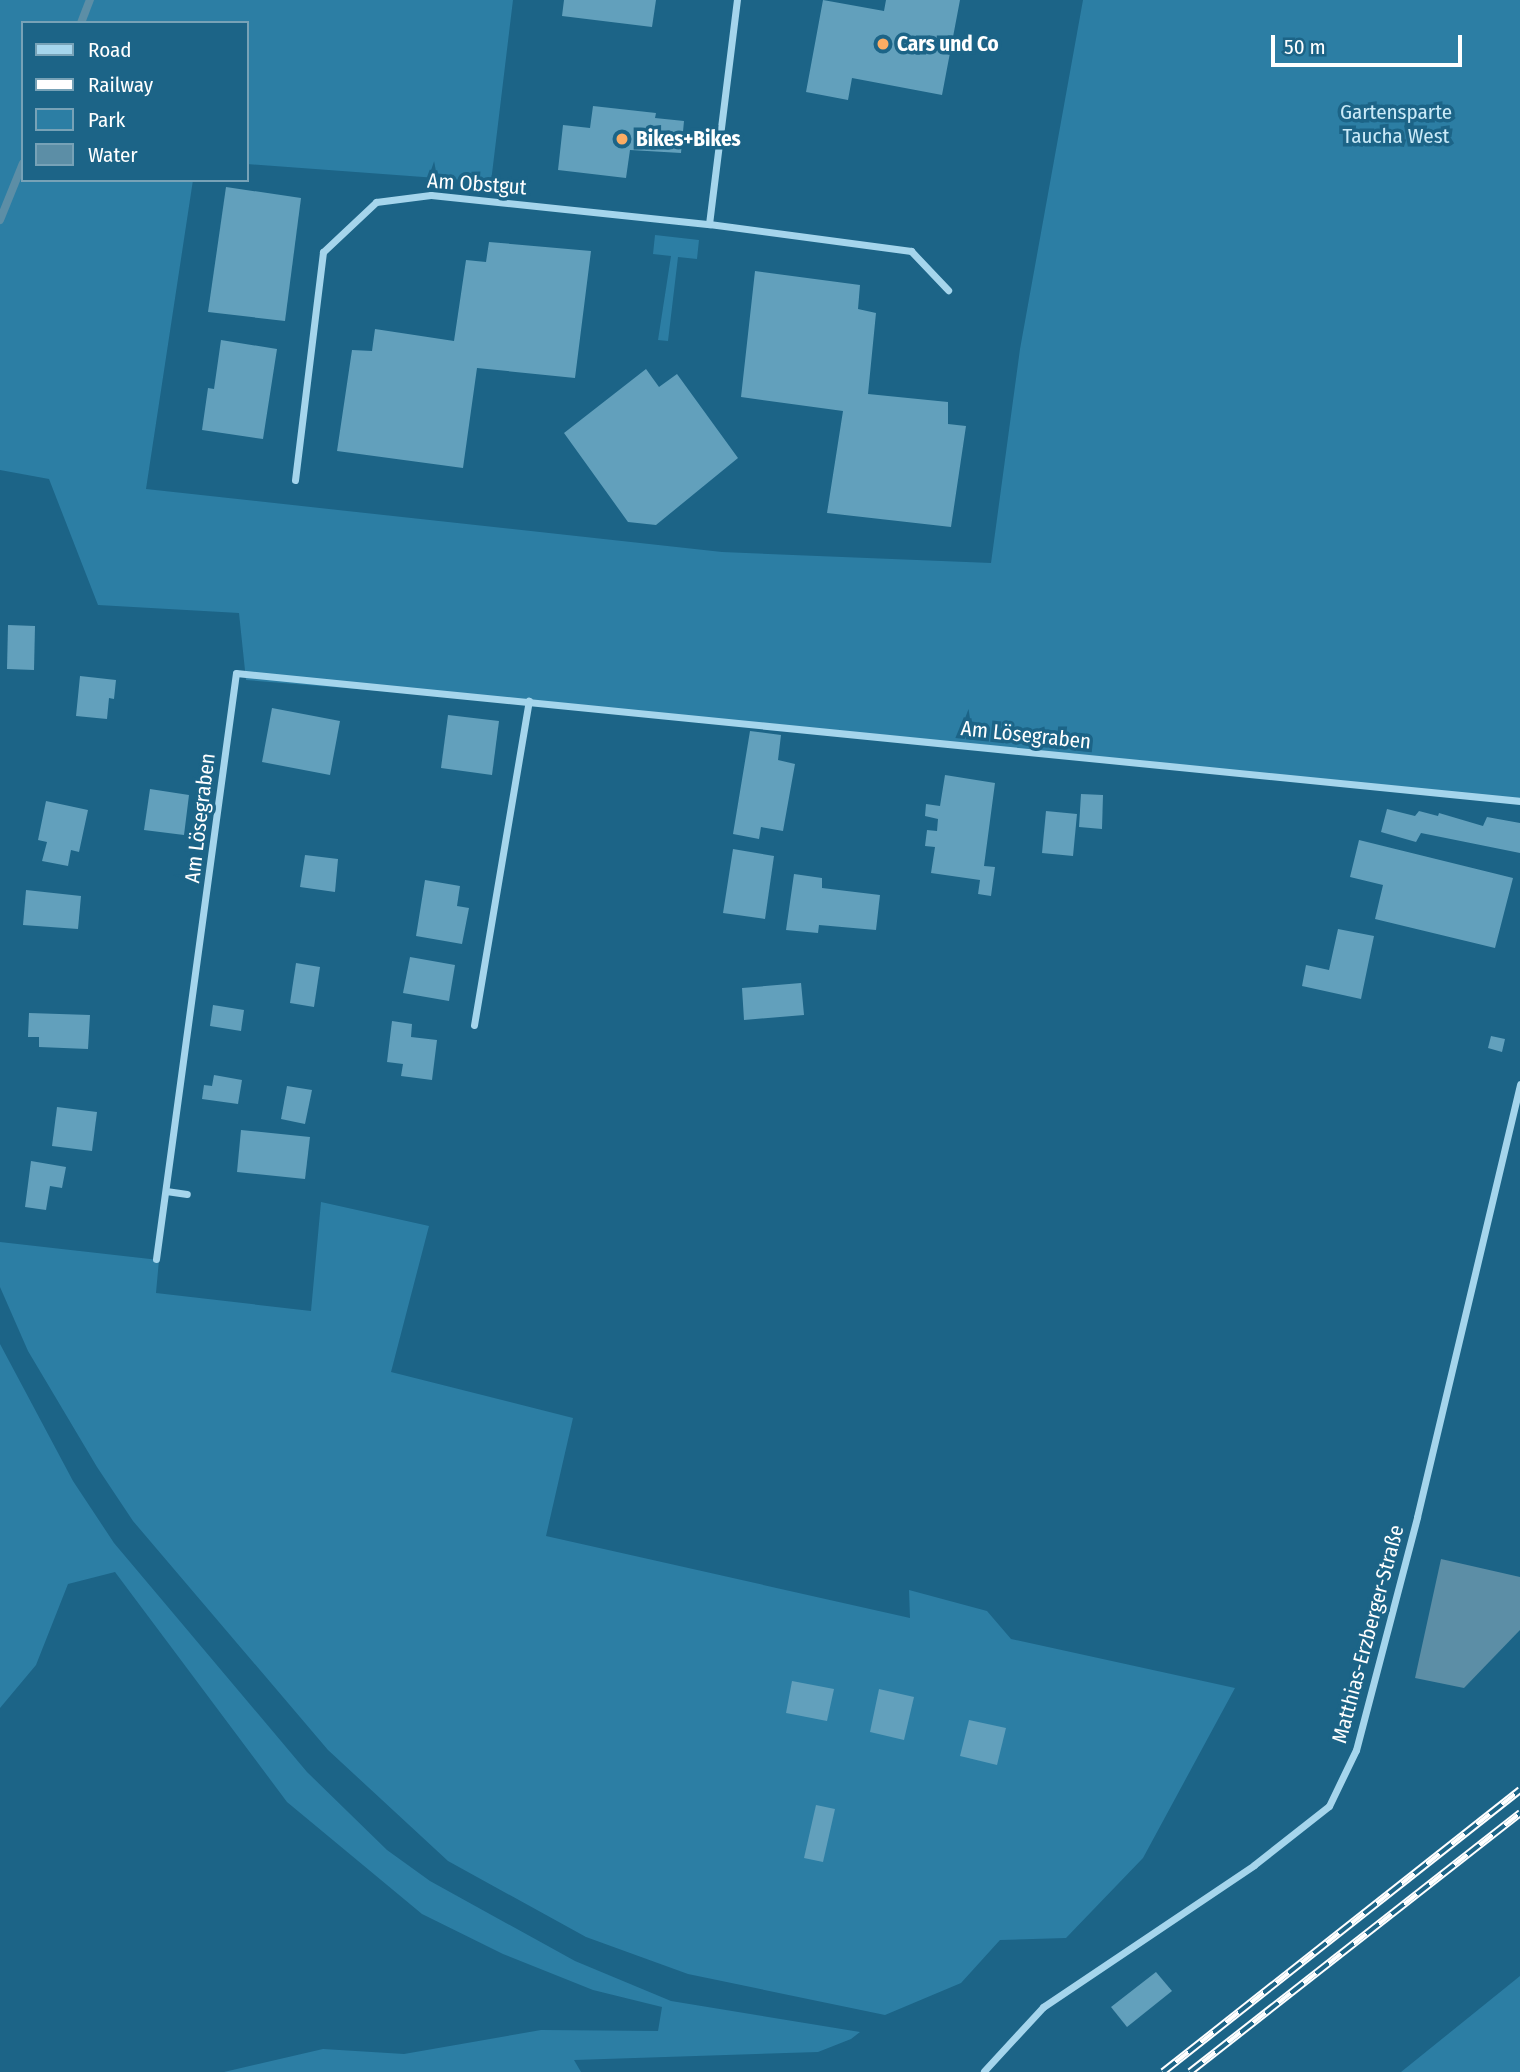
<!DOCTYPE html>
<html>
<head>
<meta charset="utf-8">
<style>
	body { margin:0 }
	#map { position:relative; width:1520px; height:2072px; overflow:hidden; background:#1c6487; font-family:"Fira Sans Condensed",sans-serif }
	div>[style] { position:absolute }
	[style*='--x'] { left:calc(var(--x)*1px); top:calc(var(--y)*1px); width:calc(var(--w)*1px); rotate:calc(var(--a)*1deg) }
	.green>* { inset:0; background:#2c7ea4 }
	.water>* { inset:0; background:#5c8ea6 }
	.stream>* { height:8px; margin:-4px; padding:0 4px; transform-origin:4px; border-radius:4px; background:#5c8ea6 }
	.building>* { inset:0; background:#62a0bc }
	.minor>* { height:7px; margin:-3.5px; padding:0 3.5px; transform-origin:3.5px; border-radius:3.5px; background:#a5d5ec }
	.rail>* { height:8px; margin-top:-4px; transform-origin:0; background:repeating-linear-gradient(90deg,#1c6487 0 16px,#fff 0 32px); box-sizing:border-box; border-block:2px solid #fff }
	.dots>* { width:19px; height:19px; translate:-50% -50%; box-sizing:border-box; border:4px solid #1c6487; border-radius:50% }
	span { translate:-50% -50%; white-space:nowrap; text-align:center; line-height:1.15; -webkit-text-stroke:7px #1c6487; paint-order:stroke }
	.poi-label { font-size:21px; color:#fff; font-weight:700 }
	.left { translate:0 -50%; text-align:left }
	.park-label { font-size:21px; color:#caeaf8 }
	.street-label { font-size:21px; color:#fff }
	.legend { position:absolute; left:21px; top:21px; width:228px; height:161px; box-sizing:border-box; background:#1c6487; border:2px solid #77a2b7; margin:0; padding:9px 12px; list-style:none; font-size:21px; color:#fff }
	.legend li { display:flex; align-items:center; gap:14px; height:35px }
	.legend b { width:35px; border:2px solid #77a2b7 }
	.scale { position:absolute; left:1271px; top:35px; width:191px; height:32px; box-sizing:border-box; border:4px solid #fff; border-top:0; padding-left:9px; font-size:21px; line-height:24px; white-space:nowrap; color:#fff; -webkit-text-stroke:5px #1c6487; paint-order:stroke }
</style>
</head>
<body>
<div id="map">
	<div class="green">
		<div style="clip-path:polygon(0 0,513px 0,491px 182px,247px 164px,247px 23px,23px 23px,23px 180px,193px 180px,146px 489px,722px 552px,991px 563px,1020px 349px,1083px 0,1520px 0,1520px 801px,543px 704px,246px 680px,239px 613px,98px 605px,49px 479px,0 470px)"></div>
		<div style="clip-path:polygon(655px 235px,699px 240px,697px 259px,678px 257px,668px 341px,658px 340px,671px 256px,653px 254px)"></div>
		<div style="clip-path:polygon(321px 1202px,429px 1226px,391px 1372px,573px 1418px,546px 1536px,910px 1618px,909px 1590px,987px 1611px,1011px 1639px,1235px 1688px,1143px 1858px,1066px 1938px,1000px 1940px,961px 1983px,885px 2015px,688px 1974px,586px 1937px,448px 1861px,328px 1750px,133px 1521px,97px 1467px,28px 1351px,0 1287px,0 1242px,159px 1260px,156px 1293px,311px 1311px)"></div>
		<div style="clip-path:polygon(0 1344px,73px 1481px,114px 1543px,307px 1772px,387px 1850px,430px 1881px,575px 1961px,671px 2001px,860px 2032px,851px 2039px,818px 2052px,574px 2060px,581px 2072px,224px 2072px,323px 2049px,404px 2054px,541px 2030px,658px 2031px,662px 2007px,593px 1990px,503px 1954px,422px 1914px,287px 1802px,115px 1572px,68px 1584px,36px 1665px,0 1708px)"></div>
		<div style="clip-path:polygon(1520px 1976px,1520px 2072px,1401px 2072px)"></div>
	</div>
	<div class="water">
		<div style="clip-path:polygon(1441px 1559px,1520px 1577px,1520px 1630px,1464px 1688px,1415px 1678px)"></div>
	</div>
	<div class="stream">
		<div style="--x:81;--y:23;--w:25;--a:-69"></div>
		<div style="--x:0;--y:220;--w:61;--a:-68"></div>
	</div>
	<div class="building">
		<div style="clip-path:polygon(564px 0,656px 0,652px 27px,562px 16px)"></div>
		<div style="clip-path:polygon(823px 0,884px 11px,886px 0,960px 0,942px 95px,852px 78px,848px 100px,806px 92px)"></div>
		<div style="clip-path:polygon(593px 106px,656px 113px,655px 118px,684px 121px,681px 153px,630px 150px,626px 178px,558px 170px,563px 125px,590px 128px)"></div>
		<div style="clip-path:polygon(226px 187px,301px 198px,285px 321px,208px 312px)"></div>
		<div style="clip-path:polygon(489px 242px,591px 251px,575px 378px,477px 368px,463px 468px,337px 451px,352px 350px,372px 351px,375px 329px,454px 341px,466px 260px,486px 262px)"></div>
		<div style="clip-path:polygon(755px 271px,860px 285px,858px 309px,876px 313px,868px 394px,948px 402px,948px 424px,966px 426px,951px 527px,827px 513px,843px 411px,741px 397px)"></div>
		<div style="clip-path:polygon(221px 340px,277px 349px,263px 439px,202px 430px,208px 388px,214px 389px)"></div>
		<div style="clip-path:polygon(646px 369px,659px 387px,677px 374px,738px 458px,656px 525px,628px 522px,564px 433px)"></div>
		<div style="clip-path:polygon(8px 625px,35px 626px,34px 670px,7px 669px)"></div>
		<div style="clip-path:polygon(80px 676px,116px 680px,114px 699px,109px 698px,107px 719px,76px 716px)"></div>
		<div style="clip-path:polygon(272px 708px,340px 721px,330px 775px,262px 762px)"></div>
		<div style="clip-path:polygon(448px 715px,499px 721px,492px 775px,441px 768px)"></div>
		<div style="clip-path:polygon(750px 731px,781px 735px,778px 760px,795px 764px,783px 831px,761px 827px,759px 839px,733px 834px)"></div>
		<div style="clip-path:polygon(945px 775px,995px 783px,984px 866px,995px 867px,991px 896px,978px 894px,980px 880px,931px 873px,935px 847px,925px 846px,927px 830px,937px 831px,938px 819px,925px 816px,926px 804px,940px 806px)"></div>
		<div style="clip-path:polygon(150px 789px,189px 795px,184px 835px,144px 830px)"></div>
		<div style="clip-path:polygon(1081px 794px,1103px 795px,1102px 829px,1079px 827px)"></div>
		<div style="clip-path:polygon(46px 801px,88px 810px,79px 852px,71px 850px,68px 866px,42px 861px,47px 842px,38px 840px)"></div>
		<div style="clip-path:polygon(1387px 809px,1415px 816px,1419px 811px,1438px 816px,1439px 813px,1483px 826px,1487px 817px,1520px 823px,1520px 853px,1421px 833px,1416px 842px,1381px 832px)"></div>
		<div style="clip-path:polygon(1046px 811px,1077px 814px,1073px 856px,1042px 853px)"></div>
		<div style="clip-path:polygon(1359px 840px,1513px 878px,1495px 948px,1375px 919px,1383px 885px,1350px 877px)"></div>
		<div style="clip-path:polygon(733px 849px,774px 856px,765px 919px,723px 913px)"></div>
		<div style="clip-path:polygon(305px 855px,338px 859px,335px 892px,300px 887px)"></div>
		<div style="clip-path:polygon(794px 874px,822px 878px,822px 888px,880px 895px,876px 930px,819px 925px,818px 933px,786px 930px)"></div>
		<div style="clip-path:polygon(425px 880px,460px 886px,457px 906px,469px 908px,462px 944px,416px 936px)"></div>
		<div style="clip-path:polygon(26px 890px,81px 896px,78px 929px,23px 925px)"></div>
		<div style="clip-path:polygon(1338px 929px,1374px 936px,1361px 999px,1302px 986px,1306px 965px,1329px 970px)"></div>
		<div style="clip-path:polygon(410px 957px,455px 965px,449px 1001px,403px 993px)"></div>
		<div style="clip-path:polygon(296px 963px,320px 967px,314px 1007px,290px 1003px)"></div>
		<div style="clip-path:polygon(801px 983px,804px 1015px,744px 1020px,742px 988px)"></div>
		<div style="clip-path:polygon(213px 1005px,244px 1010px,241px 1031px,210px 1026px)"></div>
		<div style="clip-path:polygon(29px 1013px,90px 1015px,88px 1049px,39px 1047px,39px 1037px,28px 1037px)"></div>
		<div style="clip-path:polygon(392px 1021px,412px 1024px,411px 1037px,437px 1040px,432px 1080px,401px 1076px,403px 1064px,387px 1062px)"></div>
		<div style="clip-path:polygon(1491px 1036px,1505px 1039px,1502px 1052px,1488px 1048px)"></div>
		<div style="clip-path:polygon(214px 1075px,242px 1080px,238px 1104px,202px 1099px,204px 1085px,212px 1086px)"></div>
		<div style="clip-path:polygon(287px 1086px,312px 1090px,305px 1124px,281px 1119px)"></div>
		<div style="clip-path:polygon(57px 1107px,97px 1112px,92px 1151px,52px 1146px)"></div>
		<div style="clip-path:polygon(241px 1130px,310px 1137px,305px 1179px,237px 1172px)"></div>
		<div style="clip-path:polygon(31px 1161px,66px 1167px,62px 1188px,50px 1186px,46px 1210px,25px 1207px)"></div>
		<div style="clip-path:polygon(792px 1681px,834px 1689px,827px 1721px,786px 1713px)"></div>
		<div style="clip-path:polygon(879px 1689px,914px 1697px,904px 1740px,870px 1732px)"></div>
		<div style="clip-path:polygon(969px 1720px,1006px 1728px,997px 1765px,960px 1756px)"></div>
		<div style="clip-path:polygon(816px 1805px,835px 1809px,823px 1862px,804px 1858px)"></div>
		<div style="clip-path:polygon(1156px 1972px,1172px 1991px,1127px 2027px,1111px 2007px)"></div>
	</div>
	<div class="minor">
		<div style="--x:709;--y:224;--w:226;--a:-82.9"></div>
		<div style="--x:295;--y:480;--w:230;--a:-83"></div>
		<div style="--x:323;--y:252;--w:73;--a:-43.3"></div>
		<div style="--x:376;--y:202;--w:55;--a:-7.3"></div>
		<div style="--x:431;--y:195;--w:280;--a:6"></div>
		<div style="--x:709;--y:224;--w:204;--a:7.6"></div>
		<div style="--x:911;--y:251;--w:54;--a:46.5"></div>
		<div style="--x:474;--y:1025;--w:329;--a:-80.4"></div>
		<div style="--x:166;--y:1191;--w:21;--a:8"></div>
		<div style="--x:156;--y:1259;--w:591;--a:-82.23"></div>
		<div style="--x:236;--y:673;--w:1290;--a:5.69"></div>
		<div style="--x:984;--y:2071;--w:87;--a:-47.3"></div>
		<div style="--x:1043;--y:2007;--w:254;--a:-33.9"></div>
		<div style="--x:1254;--y:1865;--w:95;--a:-38.2"></div>
		<div style="--x:1329;--y:1806;--w:62;--a:-64.3"></div>
		<div style="--x:1356;--y:1750;--w:241;--a:-75.3"></div>
		<div style="--x:1417;--y:1517;--w:445;--a:-76.6"></div>
	</div>
	<div class="rail">
		<div style="--x:1163;--y:2072;--w:455;--a:-38.3"></div>
		<div style="--x:1190;--y:2072;--w:420;--a:-38.1"></div>
	</div>
	<div class="dots">
		<div style="left:883px;top:44px;background:#fcac63"></div>
		<div style="left:622px;top:139px;background:#fcac63"></div>
	</div>
	<div class="poi-label">
		<span class="left" style="left:897px;top:44px">Cars und Co</span>
		<span class="left" style="left:636px;top:139px">Bikes+Bikes</span>
	</div>
	<div class="park-label">
		<span style="left:1396px;top:124px">Gartensparte<br>Taucha West</span>
	</div>
	<div class="street-label">
		<span style="left:477px;top:184px;rotate:4deg">Am Obstgut</span>
		<span style="left:1026px;top:735px;rotate:6deg">Am Lösegraben</span>
		<span style="left:200px;top:818px;rotate:-83deg">Am Lösegraben</span>
		<span style="left:1368px;top:1634px;rotate:-75deg">Matthias-Erzberger-Straße</span>
	</div>
	<ul class="legend">
	<li><b style="height:9px;background:#a5d5ec"></b>Road</li>
	<li><b style="height:9px;background:#fff"></b>Railway</li>
	<li><b style="height:19px;background:#2c7ea4"></b>Park</li>
	<li><b style="height:19px;background:#5c8ea6"></b>Water</li>
	</ul>
	<div class="scale">50 m</div>
</div>
</body>
</html>
